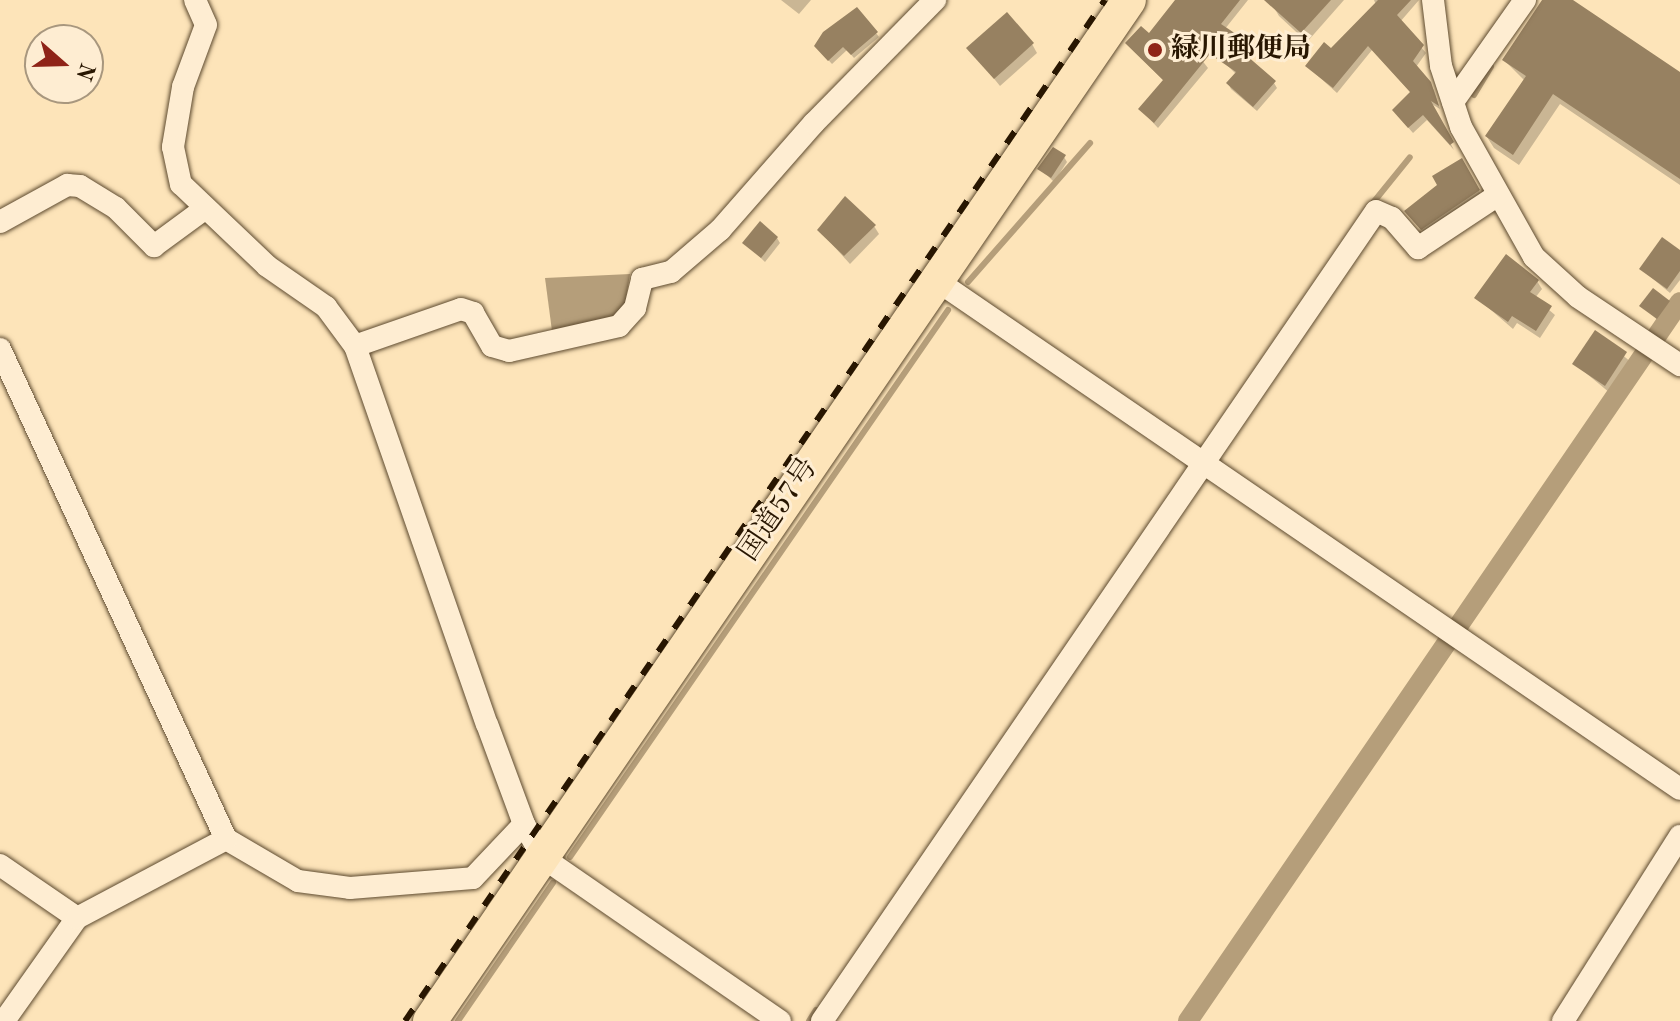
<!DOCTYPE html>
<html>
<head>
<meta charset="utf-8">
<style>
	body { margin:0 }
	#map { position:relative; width:1680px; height:1021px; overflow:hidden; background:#fde4b9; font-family:"Old Standard TT","Noto Serif JP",serif }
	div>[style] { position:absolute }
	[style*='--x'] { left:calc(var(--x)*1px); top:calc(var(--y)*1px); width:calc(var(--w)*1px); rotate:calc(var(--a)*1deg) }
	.water>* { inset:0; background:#b59e7a }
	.shadow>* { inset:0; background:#0003 }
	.stream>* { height:6px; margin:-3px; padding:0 3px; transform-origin:3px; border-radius:3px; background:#b59e7a }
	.canal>* { height:20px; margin:-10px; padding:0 10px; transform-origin:10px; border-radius:10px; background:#b59e7a }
	.building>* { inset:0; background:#978161 }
	.roads { filter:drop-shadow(0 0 2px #5d4a2f) drop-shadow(0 0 2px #5d4a2f) }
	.minor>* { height:22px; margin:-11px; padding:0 11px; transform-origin:11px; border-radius:11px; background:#feedd2 }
	.highway>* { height:34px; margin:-17px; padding:0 17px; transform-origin:17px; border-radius:17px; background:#fde4b9 }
	.rail>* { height:6px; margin-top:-3px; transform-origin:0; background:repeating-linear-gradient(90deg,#281601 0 14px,transparent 0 28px) }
	.dots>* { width:22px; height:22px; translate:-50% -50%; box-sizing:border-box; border:4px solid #feedd2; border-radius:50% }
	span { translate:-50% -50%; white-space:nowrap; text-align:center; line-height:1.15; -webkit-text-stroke:6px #feedd2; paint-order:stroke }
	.poi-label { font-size:28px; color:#281601; font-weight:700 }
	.left { translate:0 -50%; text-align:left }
	.street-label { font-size:28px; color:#281601 }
	.north { position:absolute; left:24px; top:24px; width:80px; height:80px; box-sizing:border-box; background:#feedd2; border:2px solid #a8977e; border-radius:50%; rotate:110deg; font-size:22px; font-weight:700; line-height:32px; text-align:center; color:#281601 }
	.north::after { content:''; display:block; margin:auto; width:28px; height:36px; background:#8f2418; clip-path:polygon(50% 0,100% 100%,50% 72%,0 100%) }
</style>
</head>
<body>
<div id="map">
	<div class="water">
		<div style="clip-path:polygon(630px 274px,625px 305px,616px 321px,552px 331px,545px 278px)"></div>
	</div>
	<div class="shadow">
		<div style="clip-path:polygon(781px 0,811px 0,799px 14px)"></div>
		<div style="clip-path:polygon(1177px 0,1248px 0,1201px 59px,1208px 68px,1158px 128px,1141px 110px,1165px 82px,1127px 44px,1149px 36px)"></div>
		<div style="clip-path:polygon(1278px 0,1344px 0,1307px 42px,1279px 16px,1273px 6px)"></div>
		<div style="clip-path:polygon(1374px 0,1419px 0,1400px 22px,1426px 53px,1416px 67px,1434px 90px,1440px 109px,1430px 103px,1454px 150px,1427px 120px,1413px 133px,1398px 116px,1394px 110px,1412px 94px,1372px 50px,1337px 93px,1307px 66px,1331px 51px,1376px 5px)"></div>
		<div style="clip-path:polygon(1544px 0,1570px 0,1680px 74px,1680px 185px,1560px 104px,1519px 165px,1494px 148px,1487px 137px,1525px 81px,1504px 60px)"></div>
		<div style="clip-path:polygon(876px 33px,879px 37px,854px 58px,847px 50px,832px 64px,819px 50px)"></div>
		<div style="clip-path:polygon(1032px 44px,1037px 53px,1000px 86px,969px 48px)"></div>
		<div style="clip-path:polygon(1223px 61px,1274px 83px,1277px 88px,1257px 111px,1231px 89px,1228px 83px,1236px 74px)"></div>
		<div style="clip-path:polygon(1064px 157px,1067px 162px,1054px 182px,1043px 171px)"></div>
		<div style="clip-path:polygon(1461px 160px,1482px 196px,1425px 234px,1410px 216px)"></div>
		<div style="clip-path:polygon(874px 226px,879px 234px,850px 264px,819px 230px)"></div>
		<div style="clip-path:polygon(777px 238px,780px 243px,765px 262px,745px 243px)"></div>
		<div style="clip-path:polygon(1680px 253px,1680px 280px,1670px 293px,1641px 269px)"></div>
		<div style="clip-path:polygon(1537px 281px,1542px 289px,1535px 298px,1555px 315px,1540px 338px,1517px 323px,1513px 329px,1477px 298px)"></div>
		<div style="clip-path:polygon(1653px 291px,1672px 308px,1661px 323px,1642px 306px)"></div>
		<div style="clip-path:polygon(1595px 333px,1631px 362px,1610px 393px,1575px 364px)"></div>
	</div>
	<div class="stream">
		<div style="--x:1474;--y:95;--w:33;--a:-59"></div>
		<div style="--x:1372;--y:204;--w:60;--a:-51"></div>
		<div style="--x:968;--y:282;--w:185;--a:-48.7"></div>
		<div style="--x:570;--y:857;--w:665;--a:-55.35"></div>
		<div style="--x:458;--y:1021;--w:168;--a:-55.5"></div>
		<div style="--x:809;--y:1021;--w:13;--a:-58"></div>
	</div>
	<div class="canal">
		<div style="--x:1188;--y:1021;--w:871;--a:-55.62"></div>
	</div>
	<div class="building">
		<div style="clip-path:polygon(1175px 0,1240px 0,1221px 24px,1245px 40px,1239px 49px,1276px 81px,1253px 107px,1226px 83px,1236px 72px,1210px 54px,1154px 123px,1138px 109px,1163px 80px,1125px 43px,1141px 26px,1149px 33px)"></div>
		<div style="clip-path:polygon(1264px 0,1331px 0,1301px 33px)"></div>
		<div style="clip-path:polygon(1378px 0,1411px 0,1397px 15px,1424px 45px,1413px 61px,1431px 82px,1439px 106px,1431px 101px,1454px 142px,1450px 145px,1423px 115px,1408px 128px,1392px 110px,1410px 92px,1368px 46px,1333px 88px,1305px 66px,1324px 42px,1331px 48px)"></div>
		<div style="clip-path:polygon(1542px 0,1573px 0,1680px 72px,1680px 179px,1553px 94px,1513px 155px,1485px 136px,1526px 76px,1502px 60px)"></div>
		<div style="clip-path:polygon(857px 7px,878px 32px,851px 55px,843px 47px,828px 61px,814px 46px,823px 32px)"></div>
		<div style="clip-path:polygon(1007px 12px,1034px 43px,994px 79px,966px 48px)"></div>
		<div style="clip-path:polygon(1053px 147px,1066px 155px,1051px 178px,1037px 169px)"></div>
		<div style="clip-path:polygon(1462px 158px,1480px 190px,1421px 230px,1404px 211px,1437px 185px,1432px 176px)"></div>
		<div style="clip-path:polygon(845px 196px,876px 225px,844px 256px,817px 230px)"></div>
		<div style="clip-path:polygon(760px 221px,778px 237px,761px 258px,742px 243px)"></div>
		<div style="clip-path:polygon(1662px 237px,1680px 250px,1680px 271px,1667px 289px,1639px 269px)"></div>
		<div style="clip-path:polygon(1506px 254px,1539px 280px,1530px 292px,1552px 306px,1536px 331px,1512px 316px,1508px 322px,1474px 298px)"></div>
		<div style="clip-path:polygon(1653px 288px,1670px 301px,1657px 319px,1639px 306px)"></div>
		<div style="clip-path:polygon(1595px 330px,1627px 352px,1605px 386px,1572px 364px)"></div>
	</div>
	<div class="roads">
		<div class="minor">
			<div style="--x:195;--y:0;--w:27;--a:66"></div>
			<div style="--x:206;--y:25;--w:66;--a:110.4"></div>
			<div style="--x:183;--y:87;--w:61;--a:99.5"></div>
			<div style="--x:173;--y:147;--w:38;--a:78"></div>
			<div style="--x:181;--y:184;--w:119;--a:43.6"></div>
			<div style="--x:267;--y:266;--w:72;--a:34.8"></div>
			<div style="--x:326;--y:307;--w:49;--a:53.4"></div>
			<div style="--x:355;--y:346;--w:400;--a:70.8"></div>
			<div style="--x:487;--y:724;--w:107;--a:69.7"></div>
			<div style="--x:524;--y:824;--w:38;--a:61"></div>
			<div style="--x:542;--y:857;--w:289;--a:34.6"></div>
			<div style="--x:1433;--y:0;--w:66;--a:83.1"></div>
			<div style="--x:1441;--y:66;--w:64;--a:71.8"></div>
			<div style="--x:1461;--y:127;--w:149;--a:60.7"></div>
			<div style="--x:1534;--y:257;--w:59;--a:42.3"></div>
			<div style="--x:1578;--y:297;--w:123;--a:33.7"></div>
			<div style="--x:1453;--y:102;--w:125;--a:-54.8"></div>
			<div style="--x:0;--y:222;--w:77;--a:-28.9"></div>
			<div style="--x:67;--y:185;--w:13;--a:4"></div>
			<div style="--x:80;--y:186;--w:42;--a:31.4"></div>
			<div style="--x:116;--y:208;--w:54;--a:45"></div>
			<div style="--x:154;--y:246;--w:61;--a:-36.3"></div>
			<div style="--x:936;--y:280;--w:901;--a:34.38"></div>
			<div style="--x:355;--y:346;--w:112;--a:-19.2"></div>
			<div style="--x:461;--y:309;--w:13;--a:18"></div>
			<div style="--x:473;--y:313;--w:38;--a:60"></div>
			<div style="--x:492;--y:346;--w:18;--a:16"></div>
			<div style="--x:509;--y:351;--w:113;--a:-12.8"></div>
			<div style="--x:619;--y:326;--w:24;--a:-48"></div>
			<div style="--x:635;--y:308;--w:30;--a:-76"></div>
			<div style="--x:642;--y:279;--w:30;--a:-14"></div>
			<div style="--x:671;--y:272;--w:65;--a:-40.6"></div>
			<div style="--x:720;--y:230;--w:142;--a:-48.7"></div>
			<div style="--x:814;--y:123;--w:173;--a:-45.5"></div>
			<div style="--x:0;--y:349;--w:540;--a:65.24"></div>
			<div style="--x:226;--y:839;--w:83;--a:30.3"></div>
			<div style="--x:298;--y:881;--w:52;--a:7.7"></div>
			<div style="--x:350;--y:888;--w:123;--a:-4.6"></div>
			<div style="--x:473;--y:878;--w:74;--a:-46.6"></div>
			<div style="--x:0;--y:865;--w:93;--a:34.5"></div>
			<div style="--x:4;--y:1021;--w:126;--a:-54.7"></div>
			<div style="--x:77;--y:918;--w:169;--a:-27.9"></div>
			<div style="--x:822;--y:1021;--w:981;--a:-55.63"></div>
			<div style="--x:1376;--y:211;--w:17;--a:24"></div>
			<div style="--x:1392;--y:218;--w:40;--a:49"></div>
			<div style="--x:1418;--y:248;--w:96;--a:-33.5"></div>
			<div style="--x:1563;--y:1021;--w:219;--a:-57.7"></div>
		</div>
		<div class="highway">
			<div style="--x:430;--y:1021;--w:1237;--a:-55.6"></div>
		</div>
	</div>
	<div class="rail">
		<div style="--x:405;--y:1021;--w:1238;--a:-55.57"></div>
	</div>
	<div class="dots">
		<div style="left:1155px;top:50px;background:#8f2418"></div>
	</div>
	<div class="poi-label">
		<span class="left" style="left:1171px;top:50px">緑川郵便局</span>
	</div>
	<div class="street-label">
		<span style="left:779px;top:510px;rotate:-56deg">国道57号</span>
	</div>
	<div class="north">N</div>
</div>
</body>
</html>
